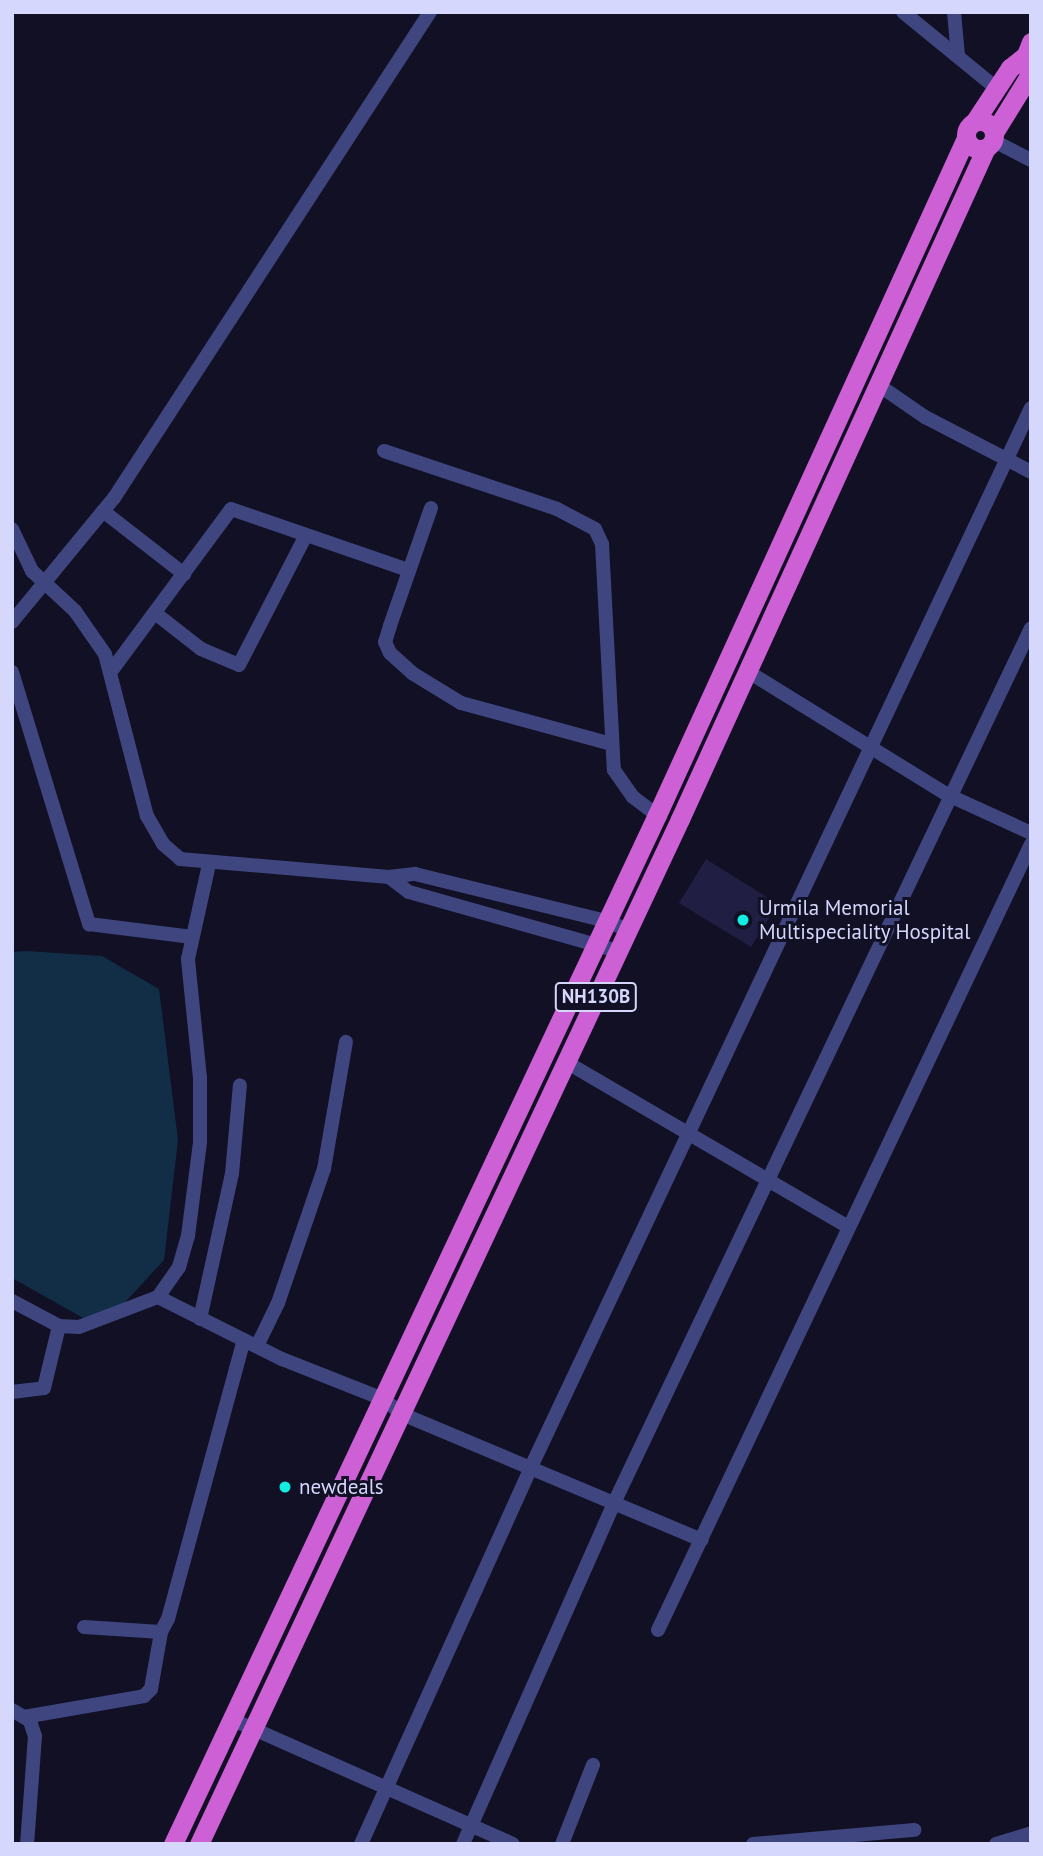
<!DOCTYPE html>
<html>
<head>
<meta charset="utf-8">
<style>
	body { margin:0 }
	#map { position:relative; width:1043px; height:1856px; overflow:hidden; background:#111024; font-family:"PT Sans",sans-serif }
	div>[style] { position:absolute }
	[style*='--x'] { left:calc(var(--x)*1px); top:calc(var(--y)*1px); width:calc(var(--w)*1px); rotate:calc(var(--a)*1deg) }
	.water>* { inset:0; background:#122d46 }
	.building>* { inset:0; background:#201e43 }
	.minor>* { height:14px; margin:-7px; padding:0 7px; transform-origin:7px; border-radius:7px; background:#3f467f }
	.tertiary>* { height:14px; margin:-7px; padding:0 7px; transform-origin:7px; border-radius:7px; background:#3f467f }
	.trunk>* { height:19px; margin:-9.5px; padding:0 9.5px; transform-origin:9.5px; border-radius:9.5px; background:#ce60d6 }
	.trunk>.ring { margin:-9.5px; padding:0; box-sizing:content-box; background:none; border:19px solid #ce60d6; border-radius:50% }
	.dots>* { width:19px; height:19px; translate:-50% -50%; box-sizing:border-box; border:4px solid #111024; border-radius:50% }
	span { translate:-50% -50%; white-space:nowrap; text-align:center; line-height:1.15; -webkit-text-stroke:6px #111024; paint-order:stroke }
	.shield-label span { padding:2px 5px; background:#111024; border:2px solid; border-radius:5px; -webkit-text-stroke-width:0 }
	.shield-label { font-size:19px; color:#d6d7fc; font-weight:700 }
	.poi-label { font-size:21px; color:#d6d7fc }
	.left { translate:0 -50%; text-align:left }
	.frame { position:absolute; inset:0; border:14px solid #d6d7fc; pointer-events:none }
</style>
</head>
<body>
<div id="map">
	<div class="water">
		<div style="clip-path:polygon(27px 951px,102px 956px,159px 989px,178px 1140px,164px 1260px,119px 1309px,85px 1319px,12px 1278px,12px 952px)"></div>
	</div>
	<div class="building">
		<div style="clip-path:polygon(706px 859px,778px 904px,751px 947px,679px 903px)"></div>
	</div>
	<div class="minor">
		<div style="--x:903;--y:12;--w:119;--a:39.2"></div>
		<div style="--x:954;--y:12;--w:44;--a:84.8"></div>
		<div style="--x:880;--y:386;--w:55;--a:34.6"></div>
		<div style="--x:925;--y:417;--w:119;--a:27.4"></div>
		<div style="--x:384;--y:451;--w:182;--a:18.5"></div>
		<div style="--x:557;--y:509;--w:43;--a:27.8"></div>
		<div style="--x:595;--y:529;--w:17;--a:65"></div>
		<div style="--x:602;--y:544;--w:226;--a:87"></div>
		<div style="--x:614;--y:770;--w:33;--a:55"></div>
		<div style="--x:633;--y:797;--w:30;--a:37"></div>
		<div style="--x:431;--y:508;--w:125;--a:109.2"></div>
		<div style="--x:390;--y:626;--w:17;--a:107"></div>
		<div style="--x:385;--y:642;--w:12;--a:66"></div>
		<div style="--x:390;--y:653;--w:30;--a:42"></div>
		<div style="--x:412;--y:673;--w:57;--a:31.5"></div>
		<div style="--x:461;--y:703;--w:156;--a:15.2"></div>
		<div style="--x:103;--y:511;--w:103;--a:37.9"></div>
		<div style="--x:155;--y:613;--w:58;--a:38"></div>
		<div style="--x:201;--y:649;--w:41;--a:22.8"></div>
		<div style="--x:239;--y:665;--w:144;--a:-62.7"></div>
		<div style="--x:12;--y:622;--w:161;--a:-50.6"></div>
		<div style="--x:114;--y:498;--w:580;--a:-56.97"></div>
		<div style="--x:112;--y:670;--w:200;--a:-53.5"></div>
		<div style="--x:231;--y:509;--w:187;--a:19"></div>
		<div style="--x:747;--y:671;--w:236;--a:31.7"></div>
		<div style="--x:948;--y:795;--w:91;--a:24.6"></div>
		<div style="--x:12;--y:672;--w:264;--a:73"></div>
		<div style="--x:89;--y:924;--w:104;--a:7.2"></div>
		<div style="--x:566;--y:1062;--w:327;--a:30.3"></div>
		<div style="--x:158;--y:1297;--w:139;--a:26.6"></div>
		<div style="--x:282;--y:1359;--w:109;--a:21.6"></div>
		<div style="--x:383;--y:1399;--w:24;--a:38"></div>
		<div style="--x:402;--y:1414;--w:325;--a:22.8"></div>
		<div style="--x:12;--y:1301;--w:53;--a:28"></div>
		<div style="--x:59;--y:1326;--w:20;--a:3"></div>
		<div style="--x:79;--y:1327;--w:85;--a:-20.8"></div>
		<div style="--x:158;--y:1297;--w:37;--a:-55"></div>
		<div style="--x:179;--y:1267;--w:32;--a:-74"></div>
		<div style="--x:188;--y:1236;--w:95;--a:-82.7"></div>
		<div style="--x:200;--y:1142;--w:64;--a:-90"></div>
		<div style="--x:200;--y:1078;--w:120;--a:-95.8"></div>
		<div style="--x:188;--y:959;--w:97;--a:-77.5"></div>
		<div style="--x:200;--y:1319;--w:148;--a:-77.6"></div>
		<div style="--x:232;--y:1174;--w:89;--a:-84.9"></div>
		<div style="--x:257;--y:1346;--w:48;--a:-64"></div>
		<div style="--x:278;--y:1303;--w:142;--a:-71.1"></div>
		<div style="--x:324;--y:1169;--w:129;--a:-80.2"></div>
		<div style="--x:12;--y:1392;--w:32;--a:-7"></div>
		<div style="--x:44;--y:1388;--w:64;--a:-76.4"></div>
		<div style="--x:84;--y:1627;--w:77;--a:3.7"></div>
		<div style="--x:161;--y:1632;--w:15;--a:-62"></div>
		<div style="--x:168;--y:1619;--w:289;--a:-74.8"></div>
		<div style="--x:658;--y:1630;--w:870;--a:-64.61"></div>
		<div style="--x:12;--y:1710;--w:21;--a:31"></div>
		<div style="--x:30;--y:1721;--w:16;--a:72"></div>
		<div style="--x:35;--y:1736;--w:108;--a:94.2"></div>
		<div style="--x:24;--y:1717;--w:122;--a:-9.9"></div>
		<div style="--x:144;--y:1696;--w:10;--a:-45"></div>
		<div style="--x:151;--y:1689;--w:58;--a:-80"></div>
		<div style="--x:231;--y:1719;--w:308;--a:23.9"></div>
		<div style="--x:361;--y:1844;--w:414;--a:-65.7"></div>
		<div style="--x:531;--y:1467;--w:1171;--a:-64.73"></div>
		<div style="--x:463;--y:1844;--w:373;--a:-66.1"></div>
		<div style="--x:614;--y:1503;--w:969;--a:-64.52"></div>
		<div style="--x:562;--y:1844;--w:85;--a:-68.6"></div>
		<div style="--x:753;--y:1844;--w:162;--a:-5"></div>
		<div style="--x:996;--y:1844;--w:37;--a:-17"></div>
	</div>
	<div class="tertiary">
		<div style="--x:994;--y:141;--w:42;--a:27.2"></div>
		<div style="--x:12;--y:529;--w:47;--a:64.5"></div>
		<div style="--x:32;--y:571;--w:59;--a:42.9"></div>
		<div style="--x:75;--y:611;--w:52;--a:55.1"></div>
		<div style="--x:105;--y:654;--w:167;--a:75.5"></div>
		<div style="--x:147;--y:816;--w:32;--a:60"></div>
		<div style="--x:163;--y:844;--w:23;--a:41"></div>
		<div style="--x:180;--y:859;--w:210;--a:4.9"></div>
		<div style="--x:389;--y:877;--w:26;--a:-7"></div>
		<div style="--x:415;--y:874;--w:198;--a:13.8"></div>
		<div style="--x:607;--y:921;--w:22;--a:24"></div>
		<div style="--x:389;--y:877;--w:25;--a:37"></div>
		<div style="--x:409;--y:892;--w:217;--a:15.8"></div>
	</div>
	<div class="trunk">
		<div class="ring" style="left:966px;top:121px;width:9px;height:9px"></div>
		<div style="--x:975;--y:121;--w:64;--a:-56.6"></div>
		<div style="--x:1010;--y:68;--w:21;--a:-39"></div>
		<div style="--x:995;--y:131;--w:65;--a:-58.3"></div>
		<div style="--x:1029;--y:76;--w:21;--a:-98"></div>
		<div style="--x:1026;--y:55;--w:14;--a:-69"></div>
		<div style="--x:173;--y:1844;--w:1137;--a:-64.81"></div>
		<div style="--x:657;--y:815;--w:744;--a:-65.47"></div>
		<div style="--x:199;--y:1844;--w:1132;--a:-64.86"></div>
		<div style="--x:680;--y:819;--w:737;--a:-65.49"></div>
	</div>
	<div class="dots">
		<div style="left:743px;top:920px;background:#13ece3"></div>
		<div style="left:285px;top:1487px;background:#13ece3"></div>
	</div>
	<div class="shield-label">
		<span style="left:596px;top:997px">NH130B</span>
	</div>
	<div class="poi-label">
		<span class="left" style="left:759px;top:920px">Urmila Memorial<br>Multispeciality Hospital</span>
		<span class="left" style="left:299px;top:1487px">newdeals</span>
	</div>
	<div class="frame"></div>
</div>
</body>
</html>
